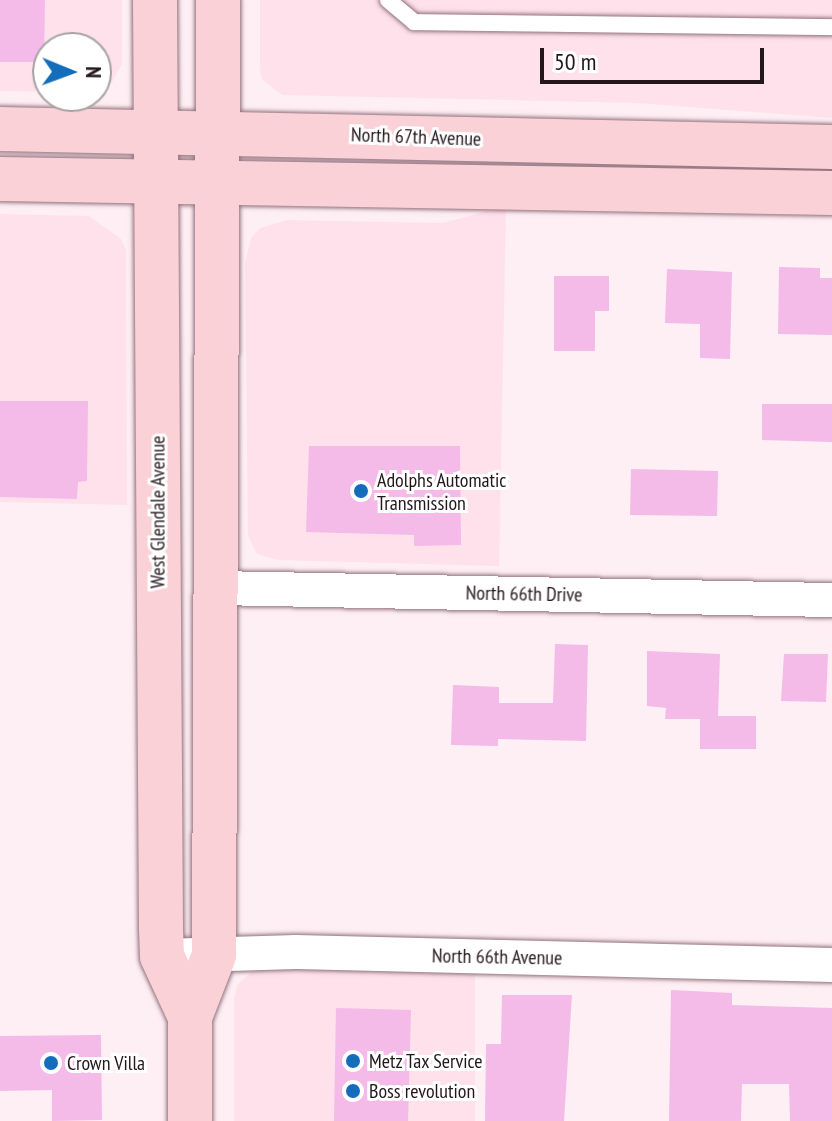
<!DOCTYPE html>
<html>
<head>
<meta charset="utf-8">
<style>
	body { margin:0 }
	#map { position:relative; width:832px; height:1121px; overflow:hidden; background:#feeff4; font-family:"PT Sans Narrow",sans-serif }
	div>[style] { position:absolute }
	[style*='--x'] { left:calc(var(--x)*1px); top:calc(var(--y)*1px); width:calc(var(--w)*1px); rotate:calc(var(--a)*1deg) }
	.built>* { inset:0; background:#fee1eb }
	.building>* { inset:0; background:#f4bae8 }
	.roads { filter:drop-shadow(0 0 2px #92717d) drop-shadow(0 0 2px #92717d) }
	.service>* { height:16px; margin:-8px; padding:0 8px; transform-origin:8px; border-radius:8px; background:#fff }
	.minor>* { height:34px; margin:-17px; padding:0 17px; transform-origin:17px; border-radius:17px; background:#fff }
	.secondary>* { height:44px; margin:-22px; padding:0 22px; transform-origin:22px; border-radius:22px; background:#fad1d6 }
	.dots>* { width:22px; height:22px; translate:-50% -50%; box-sizing:border-box; border:4px solid #fff; border-radius:50% }
	span { translate:-50% -50%; white-space:nowrap; text-align:center; line-height:1.15; -webkit-text-stroke:6px #fff; paint-order:stroke }
	.street-label { font-size:20px; color:#24171b }
	.poi-label { font-size:20px; color:#24171b }
	.left { translate:0 -50%; text-align:left }
	.north { position:absolute; left:32px; top:32px; width:80px; height:80px; box-sizing:border-box; background:#fff; border:2px solid #a7a2a4; border-radius:50%; rotate:91deg; font-size:22px; font-weight:700; line-height:32px; text-align:center; color:#24171b }
	.north::after { content:''; display:block; margin:auto; width:28px; height:36px; background:#136dbb; clip-path:polygon(50% 0,100% 100%,50% 72%,0 100%) }
	.scale { position:absolute; left:540px; top:48px; width:224px; height:36px; box-sizing:border-box; border:4px solid #24171b; border-top:0; padding-left:10px; font-size:24px; line-height:28px; white-space:nowrap; color:#24171b; -webkit-text-stroke:6px #fff; paint-order:stroke }
</style>
</head>
<body>
<div id="map">
	<div class="built">
		<div style="clip-path:polygon(0 0,122px 0,122px 64px,111px 84px,96px 92px,96px 48px,48px 48px,48px 92px,0 91px)"></div>
		<div style="clip-path:polygon(260px 0,832px 0,832px 118px,638px 103px,282px 95px,262px 79px,260px 70px)"></div>
		<div style="clip-path:polygon(506px 206px,499px 566px,278px 560px,257px 554px,248px 536px,245px 264px,251px 238px,260px 228px,287px 220px,443px 223px)"></div>
		<div style="clip-path:polygon(0 214px,89px 216px,121px 239px,126px 250px,127px 505px,0 502px)"></div>
		<div style="clip-path:polygon(257px 967px,475px 974px,475px 1121px,234px 1121px,234px 999px,237px 985px)"></div>
	</div>
	<div class="building">
		<div style="clip-path:polygon(0 0,45px 0,44px 62px,0 62px)"></div>
		<div style="clip-path:polygon(779px 267px,820px 268px,820px 278px,832px 278px,832px 335px,778px 334px)"></div>
		<div style="clip-path:polygon(667px 269px,732px 272px,730px 359px,700px 358px,700px 324px,665px 323px)"></div>
		<div style="clip-path:polygon(554px 276px,609px 276px,609px 311px,595px 311px,595px 351px,554px 351px)"></div>
		<div style="clip-path:polygon(0 401px,88px 401px,87px 481px,78px 482px,77px 499px,0 497px)"></div>
		<div style="clip-path:polygon(762px 404px,832px 404px,832px 442px,762px 440px)"></div>
		<div style="clip-path:polygon(309px 446px,460px 446px,461px 545px,414px 546px,414px 535px,306px 532px)"></div>
		<div style="clip-path:polygon(631px 469px,718px 471px,717px 516px,630px 515px)"></div>
		<div style="clip-path:polygon(555px 644px,588px 645px,586px 741px,498px 739px,498px 746px,451px 745px,453px 685px,499px 687px,499px 703px,553px 703px)"></div>
		<div style="clip-path:polygon(647px 651px,720px 654px,718px 716px,756px 716px,756px 749px,700px 749px,700px 719px,665px 719px,666px 708px,647px 706px)"></div>
		<div style="clip-path:polygon(784px 654px,828px 654px,826px 702px,781px 701px)"></div>
		<div style="clip-path:polygon(671px 990px,732px 993px,732px 1005px,832px 1008px,832px 1121px,790px 1121px,789px 1084px,742px 1084px,741px 1121px,669px 1121px)"></div>
		<div style="clip-path:polygon(502px 995px,572px 995px,564px 1121px,485px 1121px,486px 1044px,501px 1044px)"></div>
		<div style="clip-path:polygon(336px 1008px,411px 1010px,408px 1121px,334px 1121px)"></div>
		<div style="clip-path:polygon(101px 1035px,102px 1120px,52px 1121px,52px 1090px,0 1091px,0 1036px)"></div>
	</div>
	<div class="roads">
		<div class="service">
			<div style="--x:388;--y:0;--w:34;--a:40"></div>
			<div style="--x:414;--y:22;--w:418;--a:0.7"></div>
		</div>
		<div class="minor">
			<div style="--x:216;--y:588;--w:616;--a:1.12"></div>
			<div style="--x:162;--y:956;--w:134;--a:-1.7"></div>
			<div style="--x:296;--y:952;--w:536;--a:1.39"></div>
		</div>
		<div class="secondary">
			<div style="--x:155;--y:0;--w:928;--a:89.63"></div>
			<div style="--x:161;--y:928;--w:28;--a:88"></div>
			<div style="--x:162;--y:956;--w:67;--a:65.3"></div>
			<div style="--x:0;--y:129;--w:832;--a:1.24"></div>
			<div style="--x:0;--y:179;--w:832;--a:0.96"></div>
			<div style="--x:190;--y:1121;--w:104;--a:-90"></div>
			<div style="--x:190;--y:1017;--w:66;--a:-68.8"></div>
			<div style="--x:214;--y:955;--w:955;--a:-89.76"></div>
		</div>
	</div>
	<div class="dots">
		<div style="left:361px;top:491px;background:#136dbb"></div>
		<div style="left:353px;top:1061px;background:#136dbb"></div>
		<div style="left:51px;top:1063px;background:#136dbb"></div>
		<div style="left:353px;top:1091px;background:#136dbb"></div>
	</div>
	<div class="street-label">
		<span style="left:416px;top:137px;rotate:2deg">North 67th Avenue</span>
		<span style="left:158px;top:512px;rotate:-90deg">West Glendale Avenue</span>
		<span style="left:524px;top:594px;rotate:1deg">North 66th Drive</span>
		<span style="left:497px;top:957px;rotate:1deg">North 66th Avenue</span>
	</div>
	<div class="poi-label">
		<span class="left" style="left:377px;top:492px">Adolphs Automatic<br>Transmission</span>
		<span class="left" style="left:369px;top:1061px">Metz Tax Service</span>
		<span class="left" style="left:67px;top:1063px">Crown Villa</span>
		<span class="left" style="left:369px;top:1091px">Boss revolution</span>
	</div>
	<div class="north">N</div>
	<div class="scale">50 m</div>
</div>
</body>
</html>
